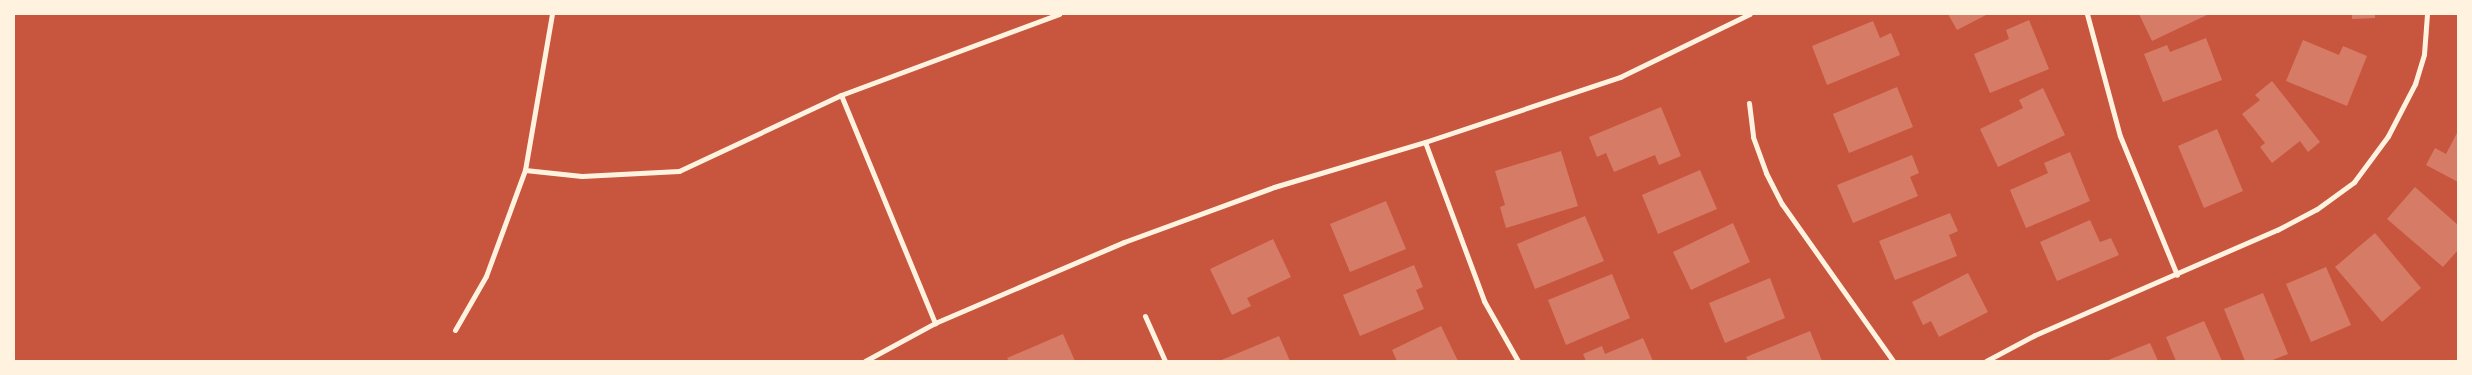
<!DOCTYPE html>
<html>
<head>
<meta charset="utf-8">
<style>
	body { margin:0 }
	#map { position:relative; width:2472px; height:375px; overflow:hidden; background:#c8553d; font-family:"Fira Sans",sans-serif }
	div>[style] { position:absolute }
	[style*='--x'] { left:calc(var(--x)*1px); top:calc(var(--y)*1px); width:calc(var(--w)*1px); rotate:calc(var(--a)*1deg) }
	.building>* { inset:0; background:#d67c66 }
	.minor>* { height:5px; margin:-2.5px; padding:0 2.5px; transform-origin:2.5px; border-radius:2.5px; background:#fff3e0 }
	span { translate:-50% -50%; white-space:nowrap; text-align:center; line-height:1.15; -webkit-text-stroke:5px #fff3e0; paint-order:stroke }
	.frame { position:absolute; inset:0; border:15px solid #fff3e0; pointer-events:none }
</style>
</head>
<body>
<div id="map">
	<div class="building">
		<div style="clip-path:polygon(1948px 14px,1988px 14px,1957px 30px)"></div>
		<div style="clip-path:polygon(2139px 14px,2209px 14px,2152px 41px)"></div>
		<div style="clip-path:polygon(2352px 14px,2375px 14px,2375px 18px,2352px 19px)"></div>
		<div style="clip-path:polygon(2029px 20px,2049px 69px,1990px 93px,1974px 54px,2009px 39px,2006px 30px)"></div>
		<div style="clip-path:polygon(1873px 21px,1880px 38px,1891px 33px,1900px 55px,1827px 85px,1812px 46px)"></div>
		<div style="clip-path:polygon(2206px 38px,2222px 80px,2163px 102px,2144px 54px,2167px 45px,2170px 52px)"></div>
		<div style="clip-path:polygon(2303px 40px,2339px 55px,2343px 46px,2367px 56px,2347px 106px,2286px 81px)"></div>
		<div style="clip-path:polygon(2272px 81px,2320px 142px,2308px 152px,2300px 141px,2272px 163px,2260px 147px,2265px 143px,2242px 114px,2260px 100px,2255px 95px)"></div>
		<div style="clip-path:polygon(1897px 87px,1913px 127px,1849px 153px,1833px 114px)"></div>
		<div style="clip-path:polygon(2043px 88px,2065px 135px,1998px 167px,1980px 129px,2023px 108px,2019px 100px)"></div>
		<div style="clip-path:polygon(1661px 107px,1681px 156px,1659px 165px,1655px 155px,1614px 172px,1606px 153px,1597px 157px,1589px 137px)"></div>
		<div style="clip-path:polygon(2217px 129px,2243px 191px,2204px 208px,2178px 146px)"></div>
		<div style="clip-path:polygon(2457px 133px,2458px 134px,2458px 182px,2426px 165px,2435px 148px,2446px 154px)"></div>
		<div style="clip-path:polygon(1561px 151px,1578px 206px,1506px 228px,1500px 207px,1505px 205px,1495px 171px)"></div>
		<div style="clip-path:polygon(2070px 152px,2090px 201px,2026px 228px,2010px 190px,2048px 173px,2044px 163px)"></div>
		<div style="clip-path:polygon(1912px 155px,1919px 173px,1910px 177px,1918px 196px,1853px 223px,1837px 185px)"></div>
		<div style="clip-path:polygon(1700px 170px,1717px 209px,1658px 234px,1642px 195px)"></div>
		<div style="clip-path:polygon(2415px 187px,2458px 225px,2458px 250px,2443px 267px,2387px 219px)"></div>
		<div style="clip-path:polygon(1386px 201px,1406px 249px,1350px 272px,1330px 224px)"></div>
		<div style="clip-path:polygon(1950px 213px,1958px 231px,1949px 235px,1957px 256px,1895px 280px,1879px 241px)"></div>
		<div style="clip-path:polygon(1585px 216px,1604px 261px,1535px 289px,1517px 244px)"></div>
		<div style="clip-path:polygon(2090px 220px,2100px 242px,2111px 238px,2119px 255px,2057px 281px,2040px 242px)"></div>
		<div style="clip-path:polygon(1733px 223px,1750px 262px,1691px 290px,1673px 252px)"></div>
		<div style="clip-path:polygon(2375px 233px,2421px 288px,2382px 322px,2335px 267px)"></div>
		<div style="clip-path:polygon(1273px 239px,1291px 277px,1247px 298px,1251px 306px,1232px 315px,1210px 269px)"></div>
		<div style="clip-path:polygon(1414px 265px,1423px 287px,1416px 290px,1424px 309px,1360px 336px,1343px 295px)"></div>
		<div style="clip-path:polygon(2326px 267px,2351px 325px,2311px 342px,2286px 284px)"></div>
		<div style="clip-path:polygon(1968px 273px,1988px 312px,1939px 337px,1931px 321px,1923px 325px,1912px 302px)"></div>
		<div style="clip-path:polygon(1612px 274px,1630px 318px,1566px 345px,1548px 300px)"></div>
		<div style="clip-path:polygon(1770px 278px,1785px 318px,1725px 343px,1709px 303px)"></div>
		<div style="clip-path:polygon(2263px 293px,2288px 354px,2270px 361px,2245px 361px,2224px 309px)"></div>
		<div style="clip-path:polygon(2204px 321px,2222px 361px,2176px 361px,2166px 337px)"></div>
		<div style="clip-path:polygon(1441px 326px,1458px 361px,1397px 361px,1392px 350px)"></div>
		<div style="clip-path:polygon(1810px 331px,1822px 361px,1748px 361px,1746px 357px)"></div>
		<div style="clip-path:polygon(1063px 334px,1075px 361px,1009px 361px,1007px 358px)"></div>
		<div style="clip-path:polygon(1279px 336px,1290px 361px,1219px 361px)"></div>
		<div style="clip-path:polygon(1643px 338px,1653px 361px,1586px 361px,1583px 354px,1602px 346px,1605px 354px)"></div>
		<div style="clip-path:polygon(2150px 343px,2158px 361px,2106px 361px)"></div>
	</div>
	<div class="minor">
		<div style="--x:2087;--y:14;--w:126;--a:74.9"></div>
		<div style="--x:2120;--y:136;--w:150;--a:67.7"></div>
		<div style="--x:841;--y:95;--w:247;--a:67.6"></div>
		<div style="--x:1749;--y:103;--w:34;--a:83"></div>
		<div style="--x:1753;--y:137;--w:38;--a:70"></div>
		<div style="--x:1766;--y:173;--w:35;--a:63"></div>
		<div style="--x:1782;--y:204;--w:192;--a:54.7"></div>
		<div style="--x:1425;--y:142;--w:170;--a:69.6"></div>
		<div style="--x:1484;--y:301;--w:69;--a:60.5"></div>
		<div style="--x:525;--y:170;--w:57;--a:6"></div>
		<div style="--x:582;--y:176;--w:97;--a:-3"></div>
		<div style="--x:679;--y:171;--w:179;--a:-25.1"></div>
		<div style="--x:841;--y:95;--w:233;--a:-20.4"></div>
		<div style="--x:1145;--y:316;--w:49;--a:66"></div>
		<div style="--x:455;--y:330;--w:62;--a:-60.1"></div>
		<div style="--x:486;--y:276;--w:113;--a:-69.8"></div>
		<div style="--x:525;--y:170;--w:158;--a:-80.2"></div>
		<div style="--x:865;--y:361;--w:80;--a:-28.5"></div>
		<div style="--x:935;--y:323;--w:206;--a:-23.2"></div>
		<div style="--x:1124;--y:242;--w:160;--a:-20.1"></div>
		<div style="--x:1274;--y:187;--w:158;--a:-16.6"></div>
		<div style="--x:1425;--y:142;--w:206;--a:-18.4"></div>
		<div style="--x:1620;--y:77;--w:144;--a:-25.9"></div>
		<div style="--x:1986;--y:361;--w:55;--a:-28"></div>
		<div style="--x:2035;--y:335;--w:264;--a:-23.5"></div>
		<div style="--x:2277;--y:230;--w:45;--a:-27.7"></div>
		<div style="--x:2317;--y:209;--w:46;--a:-36.1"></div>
		<div style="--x:2354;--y:182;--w:57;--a:-53.5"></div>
		<div style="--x:2388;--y:136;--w:59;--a:-62.6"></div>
		<div style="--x:2415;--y:84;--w:31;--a:-73"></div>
		<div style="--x:2424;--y:54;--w:40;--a:-85.7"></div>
	</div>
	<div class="frame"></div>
</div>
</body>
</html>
